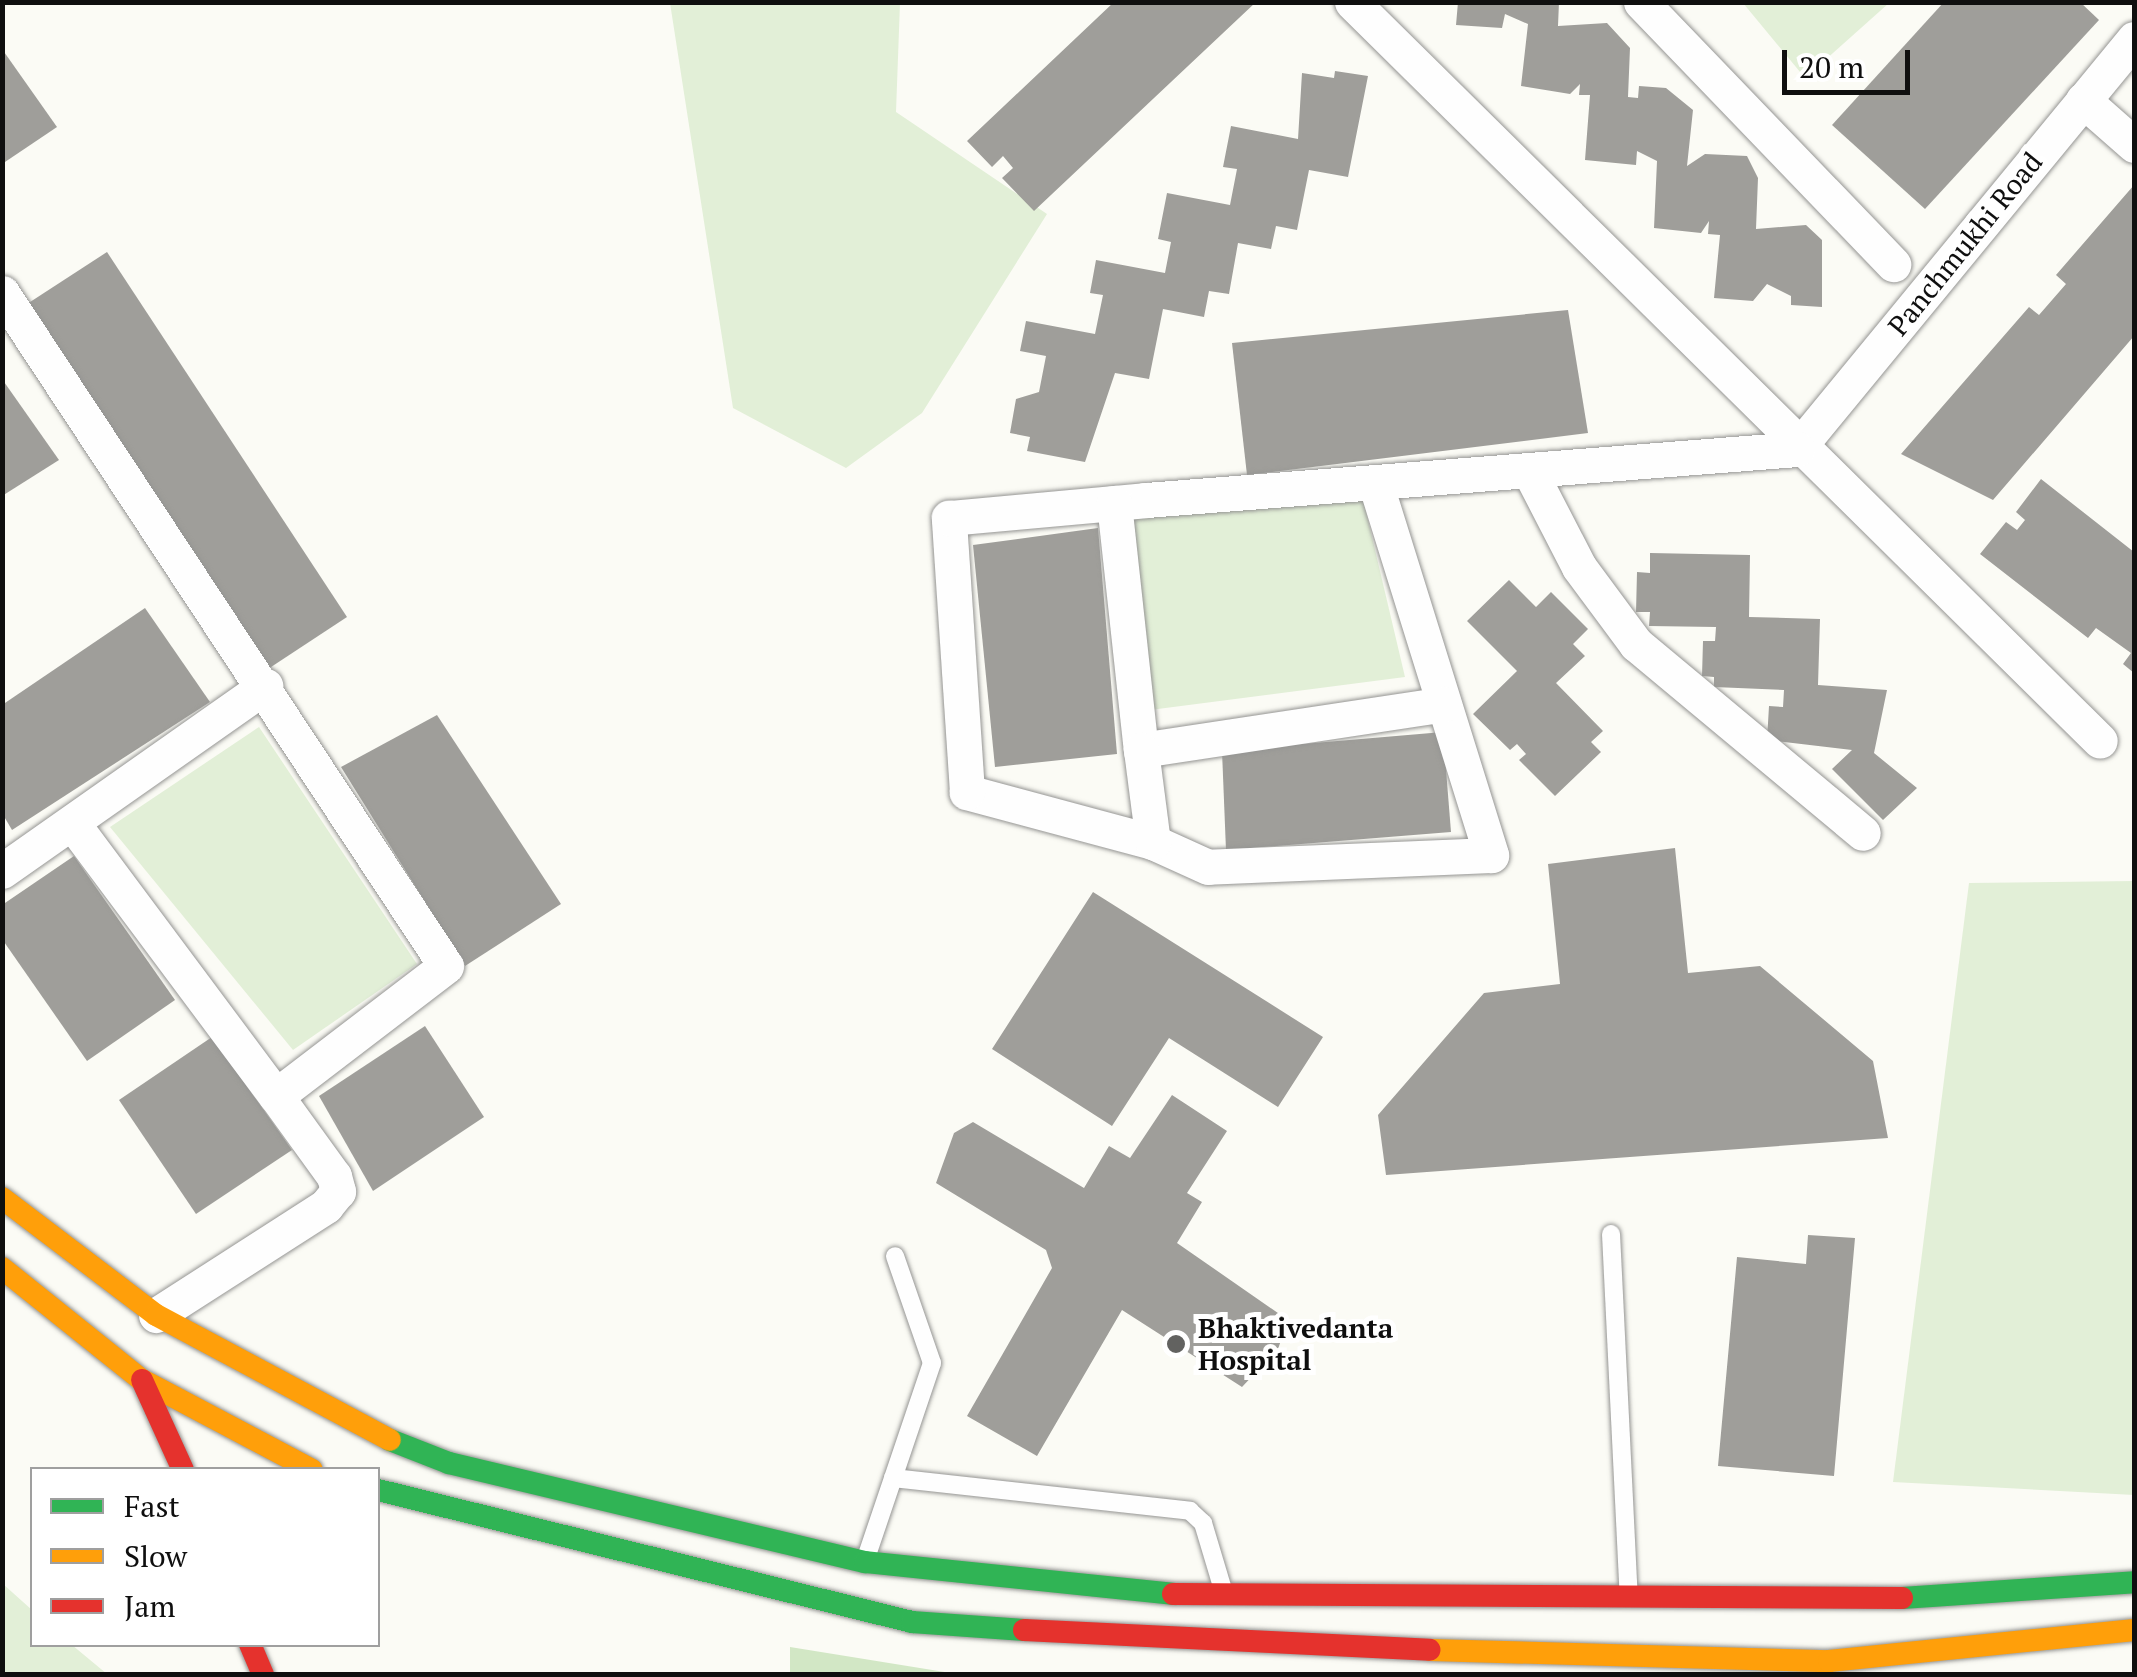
<!DOCTYPE html>
<html>
<head>
<meta charset="utf-8">
<style>
	body { margin:0 }
	#map { position:relative; width:2137px; height:1677px; overflow:hidden; background:#fbfbf5; font-family:"PT Serif",serif }
	div>[style] { position:absolute }
	[style*='--x'] { left:calc(var(--x)*1px); top:calc(var(--y)*1px); width:calc(var(--w)*1px); rotate:calc(var(--a)*1deg) }
	.green>* { inset:0; background:#e2efd7 }
	.forest>* { inset:0; background:#d2e7c5 }
	.building>* { inset:0; background:#9f9e9a }
	.roads { filter:drop-shadow(0 0 2px #959593) drop-shadow(0 0 2px #959593) }
	.lane>* { height:18px; margin:-9px; padding:0 9px; transform-origin:9px; border-radius:9px; background:#fefefe }
	.street>* { height:35px; margin:-17.5px; padding:0 17.5px; transform-origin:17.5px; border-radius:17.5px; background:#fefefe }
	.fast>* { height:22px; margin:-11px; padding:0 11px; transform-origin:11px; border-radius:11px; background:#30b455 }
	.slow>* { height:22px; margin:-11px; padding:0 11px; transform-origin:11px; border-radius:11px; background:#ff9f0a }
	.jam>* { height:22px; margin:-11px; padding:0 11px; transform-origin:11px; border-radius:11px; background:#e5322d }
	.dots>* { width:28px; height:28px; translate:-50% -50%; box-sizing:border-box; border:5px solid #fff; border-radius:50% }
	span { translate:-50% -50%; white-space:nowrap; text-align:center; line-height:1.15; -webkit-text-stroke:10px #fff; paint-order:stroke }
	.street-label { font-size:28px; color:#0f0f0f }
	.poi-label { font-size:28px; color:#0f0f0f; font-weight:700 }
	.left { translate:0 -50%; text-align:left }
	.frame { position:absolute; inset:0; border:5px solid #0f0f0f; pointer-events:none }
	.legend { position:absolute; left:30px; top:1467px; width:350px; height:180px; box-sizing:border-box; background:#fff; border:2px solid #9f9f9f; margin:0; padding:12px 18px; list-style:none; font-size:30px; color:#0f0f0f }
	.legend li { display:flex; align-items:center; gap:20px; height:50px }
	.legend b { width:50px; border:2px solid #9f9f9f }
	.scale { position:absolute; left:1782px; top:50px; width:128px; height:45px; box-sizing:border-box; border:5px solid #0f0f0f; border-top:0; padding-left:12px; font-size:30px; line-height:35px; white-space:nowrap; color:#0f0f0f; -webkit-text-stroke:8px #fff; paint-order:stroke }
</style>
</head>
<body>
<div id="map">
	<div class="green">
		<div style="clip-path:polygon(670px 3px,900px 3px,896px 112px,1047px 214px,922px 413px,846px 468px,733px 408px)"></div>
		<div style="clip-path:polygon(1743px 3px,1889px 3px,1805px 78px)"></div>
		<div style="clip-path:polygon(1363px 499px,1405px 677px,1150px 710px,1132px 518px)"></div>
		<div style="clip-path:polygon(259px 727px,417px 964px,293px 1050px,110px 827px)"></div>
		<div style="clip-path:polygon(2134px 881px,2134px 1495px,1893px 1482px,1969px 883px)"></div>
		<div style="clip-path:polygon(3px 1584px,32px 1610px,32px 1644px,72px 1645px,107px 1674px,3px 1674px)"></div>
	</div>
	<div class="forest">
		<div style="clip-path:polygon(790px 1647px,957px 1674px,790px 1674px)"></div>
	</div>
	<div class="building">
		<div style="clip-path:polygon(1114px 2px,1256px 2px,1034px 211px,1002px 178px,1013px 168px,1003px 156px,992px 167px,967px 141px)"></div>
		<div style="clip-path:polygon(1458px 2px,1559px 2px,1558px 26px,1607px 23px,1630px 48px,1628px 97px,1638px 98px,1639px 86px,1666px 88px,1693px 110px,1687px 166px,1705px 154px,1747px 156px,1758px 178px,1756px 229px,1806px 225px,1822px 240px,1822px 307px,1791px 305px,1791px 296px,1767px 284px,1753px 301px,1714px 298px,1720px 235px,1708px 234px,1709px 221px,1701px 233px,1654px 228px,1657px 161px,1637px 151px,1636px 165px,1585px 160px,1590px 95px,1579px 95px,1580px 84px,1570px 94px,1521px 86px,1528px 24px,1505px 14px,1502px 28px,1456px 25px)"></div>
		<div style="clip-path:polygon(1944px 2px,2080px 2px,2099px 20px,1925px 209px,1832px 125px)"></div>
		<div style="clip-path:polygon(2px 49px,57px 127px,2px 164px)"></div>
		<div style="clip-path:polygon(1335px 71px,1368px 76px,1348px 177px,1309px 170px,1297px 230px,1276px 226px,1271px 249px,1238px 243px,1229px 294px,1209px 291px,1204px 317px,1163px 309px,1149px 379px,1115px 373px,1085px 462px,1027px 451px,1030px 437px,1010px 433px,1016px 399px,1039px 392px,1046px 356px,1020px 351px,1026px 321px,1095px 334px,1103px 295px,1090px 293px,1096px 260px,1165px 273px,1171px 242px,1158px 239px,1167px 193px,1230px 205px,1237px 169px,1223px 167px,1231px 126px,1298px 139px,1302px 73px,1334px 78px)"></div>
		<div style="clip-path:polygon(2134px 185px,2134px 336px,1993px 500px,1901px 454px,2029px 307px,2039px 315px,2066px 284px,2056px 275px)"></div>
		<div style="clip-path:polygon(107px 252px,347px 617px,268px 669px,27px 304px)"></div>
		<div style="clip-path:polygon(1568px 310px,1588px 433px,1247px 475px,1232px 343px)"></div>
		<div style="clip-path:polygon(2px 379px,59px 460px,2px 496px)"></div>
		<div style="clip-path:polygon(2041px 479px,2134px 552px,2134px 673px,2123px 664px,2131px 653px,2096px 628px,2088px 638px,1980px 554px,2006px 522px,2017px 530px,2025px 520px,2016px 512px)"></div>
		<div style="clip-path:polygon(1098px 528px,1117px 754px,995px 767px,973px 545px)"></div>
		<div style="clip-path:polygon(1650px 553px,1750px 555px,1749px 617px,1820px 619px,1818px 685px,1887px 690px,1874px 753px,1917px 788px,1883px 820px,1832px 769px,1852px 750px,1767px 740px,1769px 706px,1783px 707px,1784px 690px,1714px 687px,1714px 677px,1702px 676px,1703px 641px,1715px 641px,1716px 627px,1649px 626px,1650px 612px,1636px 612px,1637px 572px,1650px 573px)"></div>
		<div style="clip-path:polygon(1509px 580px,1536px 607px,1551px 592px,1588px 629px,1573px 644px,1585px 656px,1556px 683px,1603px 731px,1591px 742px,1601px 752px,1555px 796px,1519px 760px,1526px 754px,1517px 744px,1510px 750px,1473px 714px,1517px 671px,1467px 621px)"></div>
		<div style="clip-path:polygon(145px 608px,210px 702px,12px 830px,2px 813px,2px 705px)"></div>
		<div style="clip-path:polygon(437px 715px,561px 904px,465px 966px,341px 767px)"></div>
		<div style="clip-path:polygon(1443px 732px,1451px 832px,1226px 850px,1222px 751px)"></div>
		<div style="clip-path:polygon(1675px 848px,1688px 973px,1760px 966px,1873px 1061px,1888px 1138px,1386px 1175px,1378px 1115px,1484px 993px,1560px 984px,1548px 864px)"></div>
		<div style="clip-path:polygon(74px 856px,175px 1000px,87px 1061px,2px 939px,2px 905px)"></div>
		<div style="clip-path:polygon(1093px 892px,1323px 1037px,1278px 1107px,1169px 1038px,1112px 1126px,992px 1049px)"></div>
		<div style="clip-path:polygon(425px 1026px,484px 1117px,373px 1191px,319px 1096px)"></div>
		<div style="clip-path:polygon(212px 1037px,292px 1150px,196px 1214px,119px 1100px)"></div>
		<div style="clip-path:polygon(1172px 1095px,1227px 1131px,1187px 1193px,1202px 1202px,1177px 1243px,1288px 1320px,1278px 1349px,1242px 1387px,1122px 1310px,1037px 1456px,967px 1416px,1052px 1268px,1046px 1250px,936px 1183px,954px 1133px,973px 1122px,1084px 1188px,1109px 1146px,1130px 1158px)"></div>
		<div style="clip-path:polygon(1808px 1235px,1855px 1238px,1834px 1476px,1718px 1466px,1737px 1257px,1806px 1264px)"></div>
	</div>
	<div class="roads">
		<div class="lane">
			<div style="--x:1611;--y:1234;--w:364;--a:87.2"></div>
			<div style="--x:893;--y:1478;--w:299;--a:6.3"></div>
			<div style="--x:1190;--y:1511;--w:18;--a:43"></div>
			<div style="--x:1203;--y:1523;--w:73;--a:73.3"></div>
			<div style="--x:866;--y:1558;--w:206;--a:-71.3"></div>
			<div style="--x:932;--y:1363;--w:113;--a:-109.1"></div>
		</div>
		<div class="street">
			<div style="--x:1352;--y:2;--w:1051;--a:44.65"></div>
			<div style="--x:1641;--y:2;--w:364;--a:46.1"></div>
			<div style="--x:2083;--y:100;--w:68;--a:41.4"></div>
			<div style="--x:2;--y:293;--w:806;--a:56.59"></div>
			<div style="--x:446;--y:966;--w:214;--a:142.6"></div>
			<div style="--x:276;--y:1096;--w:99;--a:54.1"></div>
			<div style="--x:334;--y:1176;--w:16;--a:75"></div>
			<div style="--x:338;--y:1191;--w:19;--a:129"></div>
			<div style="--x:326;--y:1206;--w:202;--a:147.3"></div>
			<div style="--x:1797;--y:449;--w:531;--a:-50.58"></div>
			<div style="--x:1529;--y:470;--w:109;--a:62.7"></div>
			<div style="--x:1579;--y:567;--w:96;--a:53.5"></div>
			<div style="--x:1636;--y:644;--w:295;--a:39.8"></div>
			<div style="--x:1375;--y:482;--w:391;--a:72.7"></div>
			<div style="--x:1491;--y:855;--w:283;--a:177.6"></div>
			<div style="--x:1208;--y:867;--w:60;--a:-155.6"></div>
			<div style="--x:1153;--y:842;--w:193;--a:-165"></div>
			<div style="--x:967;--y:792;--w:275;--a:-93.8"></div>
			<div style="--x:949;--y:518;--w:198;--a:-5.2"></div>
			<div style="--x:1146;--y:500;--w:653;--a:-4.48"></div>
			<div style="--x:1114;--y:503;--w:248;--a:83.8"></div>
			<div style="--x:1141;--y:750;--w:306;--a:-8.6"></div>
			<div style="--x:1141;--y:750;--w:93;--a:82.6"></div>
			<div style="--x:73;--y:824;--w:339;--a:53.3"></div>
			<div style="--x:2;--y:871;--w:322;--a:-35.1"></div>
		</div>
		<div class="fast">
			<div style="--x:390;--y:1440;--w:63;--a:21.3"></div>
			<div style="--x:449;--y:1463;--w:428;--a:13.4"></div>
			<div style="--x:865;--y:1562;--w:310;--a:5.9"></div>
			<div style="--x:378;--y:1490;--w:550;--a:13.88"></div>
			<div style="--x:912;--y:1622;--w:112;--a:4.1"></div>
			<div style="--x:1902;--y:1598;--w:233;--a:-3.9"></div>
		</div>
		<div class="slow">
			<div style="--x:2;--y:1198;--w:193;--a:37.2"></div>
			<div style="--x:156;--y:1315;--w:265;--a:28.1"></div>
			<div style="--x:2;--y:1268;--w:179;--a:38.7"></div>
			<div style="--x:142;--y:1380;--w:192;--a:27.9"></div>
			<div style="--x:1430;--y:1650;--w:399;--a:1.6"></div>
			<div style="--x:1829;--y:1661;--w:307;--a:-5.8"></div>
		</div>
		<div class="jam">
			<div style="--x:142;--y:1380;--w:99;--a:65.5"></div>
			<div style="--x:1173;--y:1594;--w:729;--a:0.31"></div>
			<div style="--x:1024;--y:1630;--w:406;--a:2.8"></div>
			<div style="--x:250;--y:1644;--w:33;--a:67"></div>
		</div>
	</div>
	<div class="dots">
		<div style="left:1176px;top:1344px;background:#626260"></div>
	</div>
	<div class="street-label">
		<span style="left:1965px;top:244px;rotate:-51deg">Panchmukhi Road</span>
	</div>
	<div class="poi-label">
		<span class="left" style="left:1198px;top:1344px">Bhaktivedanta<br>Hospital</span>
	</div>
	<div class="frame"></div>
	<ul class="legend">
	<li><b style="height:12px;background:#30b455"></b>Fast</li>
	<li><b style="height:12px;background:#ff9f0a"></b>Slow</li>
	<li><b style="height:12px;background:#e5322d"></b>Jam</li>
	</ul>
	<div class="scale">20 m</div>
</div>
</body>
</html>
